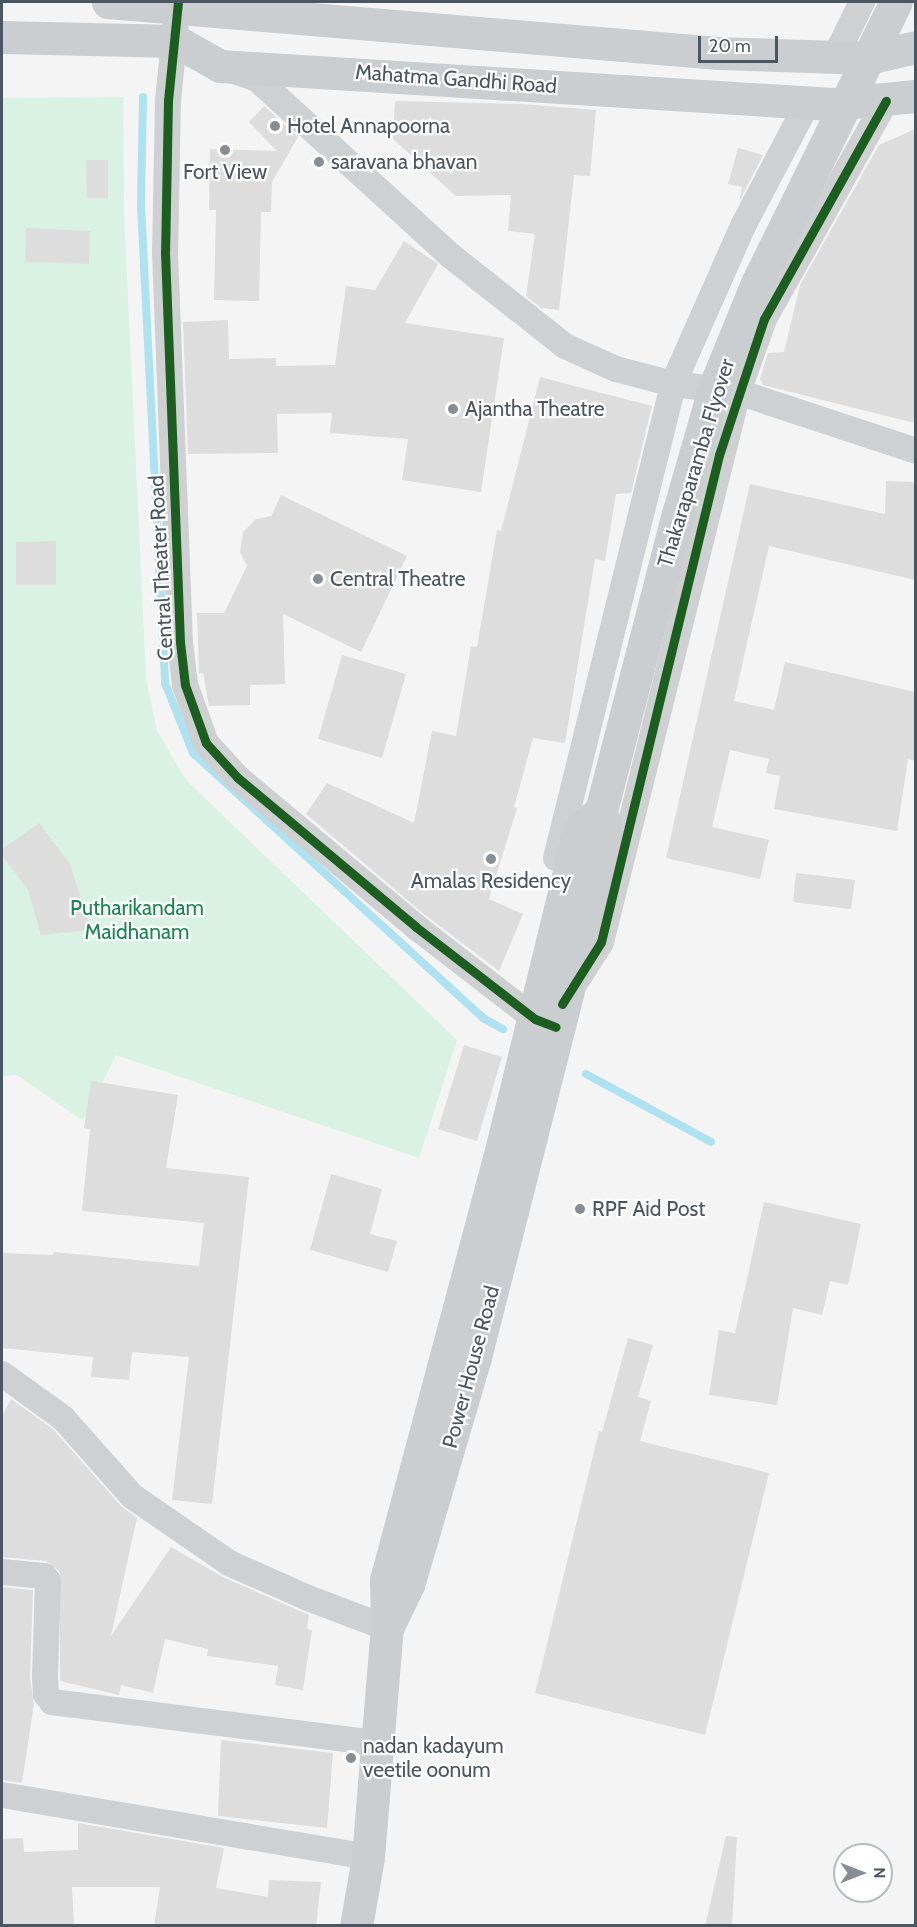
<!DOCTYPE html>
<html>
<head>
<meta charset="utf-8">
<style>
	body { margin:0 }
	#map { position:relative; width:917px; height:1927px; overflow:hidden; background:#f4f4f4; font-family:Cabin,sans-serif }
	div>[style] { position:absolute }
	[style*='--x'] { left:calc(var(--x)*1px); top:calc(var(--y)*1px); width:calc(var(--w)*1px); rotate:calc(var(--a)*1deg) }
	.green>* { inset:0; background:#d9f2e3 }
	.stream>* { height:8px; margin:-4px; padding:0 4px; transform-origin:4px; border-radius:4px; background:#aee2f0 }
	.building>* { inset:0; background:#ddddde }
	.minor>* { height:26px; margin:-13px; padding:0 13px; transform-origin:13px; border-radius:13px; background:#ced0d2 }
	.major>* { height:33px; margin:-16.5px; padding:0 16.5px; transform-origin:16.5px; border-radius:16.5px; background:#caced1 }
	.major-bridge>* { height:33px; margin:-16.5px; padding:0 16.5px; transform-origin:16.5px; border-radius:16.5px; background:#caced1 }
	.cycleway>* { height:9px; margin:-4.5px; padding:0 4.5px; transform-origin:4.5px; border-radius:4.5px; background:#1b5e20 }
	.dots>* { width:16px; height:16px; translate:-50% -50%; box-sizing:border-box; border:3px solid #fff; border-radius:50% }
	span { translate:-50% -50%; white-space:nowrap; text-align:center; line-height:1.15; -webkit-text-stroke:4.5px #fff; paint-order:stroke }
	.street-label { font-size:21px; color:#4a5661 }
	.poi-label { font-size:21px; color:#4a5661 }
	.left { translate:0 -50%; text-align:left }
	.park-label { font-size:21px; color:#17864f }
	.frame { position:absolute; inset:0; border:3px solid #4a5661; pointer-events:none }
	.north { position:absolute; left:833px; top:1843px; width:60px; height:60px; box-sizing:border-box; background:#fff; border:2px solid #b7bbc0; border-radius:50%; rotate:90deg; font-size:16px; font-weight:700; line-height:24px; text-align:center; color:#4a5661 }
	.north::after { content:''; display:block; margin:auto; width:21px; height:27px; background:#868d94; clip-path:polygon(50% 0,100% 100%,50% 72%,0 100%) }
	.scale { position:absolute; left:698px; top:36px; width:80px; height:27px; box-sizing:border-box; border:3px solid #4a5661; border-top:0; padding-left:8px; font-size:18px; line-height:21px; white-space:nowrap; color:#4a5661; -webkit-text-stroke:4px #fff; paint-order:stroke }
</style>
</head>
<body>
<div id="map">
	<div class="green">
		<div style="clip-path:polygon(123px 97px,124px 213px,146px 678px,157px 731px,186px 780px,457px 1040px,419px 1158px,116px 1055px,83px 1121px,17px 1075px,2px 1076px,2px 98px)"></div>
	</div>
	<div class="stream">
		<div style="--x:143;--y:97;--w:109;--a:91.1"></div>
		<div style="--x:141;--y:206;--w:478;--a:87.1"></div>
		<div style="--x:165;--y:683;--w:75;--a:68.2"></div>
		<div style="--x:193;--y:753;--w:393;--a:42.4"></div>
		<div style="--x:483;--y:1018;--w:23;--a:29"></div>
		<div style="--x:586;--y:1074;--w:142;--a:28.5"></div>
	</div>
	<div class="building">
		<div style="clip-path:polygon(395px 101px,522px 104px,596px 110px,590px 176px,574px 175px,559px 310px,541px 308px,526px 296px,535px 234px,508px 231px,511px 195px,456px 196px,393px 139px)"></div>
		<div style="clip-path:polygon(264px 106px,298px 137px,272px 182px,271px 212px,261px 212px,259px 301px,214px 300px,216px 210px,209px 210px,210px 149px,277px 151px,249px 122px)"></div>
		<div style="clip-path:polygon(915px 129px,915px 423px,763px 385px,760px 379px,768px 353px,784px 352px,800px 285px,879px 145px)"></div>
		<div style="clip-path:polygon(738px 148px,763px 155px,739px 202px,742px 187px,728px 184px)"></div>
		<div style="clip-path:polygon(86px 160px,108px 160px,108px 198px,87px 198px)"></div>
		<div style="clip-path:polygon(26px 228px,90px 231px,89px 264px,25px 262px)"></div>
		<div style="clip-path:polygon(404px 241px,438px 264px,405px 323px,504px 338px,481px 492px,402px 480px,408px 439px,330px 433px,332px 413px,277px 414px,278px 453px,188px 454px,183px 322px,228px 320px,229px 359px,276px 358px,276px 366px,335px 365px,346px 286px,375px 290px)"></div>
		<div style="clip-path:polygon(540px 377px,652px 406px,631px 493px,616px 494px,605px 561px,595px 559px,565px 743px,533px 738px,514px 807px,517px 808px,489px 899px,523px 914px,499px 971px,425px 915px,306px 814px,327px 783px,414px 823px,432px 731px,456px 736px,471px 646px,477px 647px,497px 530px,501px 531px)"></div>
		<div style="clip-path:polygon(886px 481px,915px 482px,915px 580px,769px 546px,734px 701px,774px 710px,785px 662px,915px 692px,915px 761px,908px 759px,897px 831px,774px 809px,780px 776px,766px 773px,769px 759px,730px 750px,712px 827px,769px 840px,760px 879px,666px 858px,750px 484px,885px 514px)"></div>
		<div style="clip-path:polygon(281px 495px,407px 556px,361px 652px,283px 614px,285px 684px,250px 685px,250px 705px,209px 706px,203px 673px,199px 674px,197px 613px,224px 613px,247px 566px,240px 552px,243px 532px,256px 519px,271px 516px)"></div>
		<div style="clip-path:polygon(56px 541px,56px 585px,16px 585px,16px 542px)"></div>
		<div style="clip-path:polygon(342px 655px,406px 674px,382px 758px,318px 739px)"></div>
		<div style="clip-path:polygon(39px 823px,70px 864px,91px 930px,41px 935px,28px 890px,2px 855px,2px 849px)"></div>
		<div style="clip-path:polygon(796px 873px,855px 880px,851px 909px,793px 902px)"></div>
		<div style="clip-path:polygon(464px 1045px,502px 1057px,477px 1141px,438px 1129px)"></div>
		<div style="clip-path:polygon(91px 1081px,178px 1095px,166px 1168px,249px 1177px,212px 1504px,172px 1500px,189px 1357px,132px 1352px,129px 1380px,91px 1377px,93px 1357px,2px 1348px,2px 1253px,53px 1255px,54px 1252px,199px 1266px,204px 1223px,82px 1211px,90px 1129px,84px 1128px)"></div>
		<div style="clip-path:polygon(331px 1174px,382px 1189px,370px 1234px,397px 1241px,388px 1272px,310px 1250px)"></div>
		<div style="clip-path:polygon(764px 1202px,861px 1224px,848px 1285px,830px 1281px,822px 1315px,793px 1308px,777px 1405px,709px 1395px,719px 1330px,735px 1333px)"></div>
		<div style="clip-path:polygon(628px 1338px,653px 1345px,638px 1397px,651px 1401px,640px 1441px,769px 1473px,705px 1735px,535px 1693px,599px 1431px,602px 1432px)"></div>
		<div style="clip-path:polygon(11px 1399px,53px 1429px,121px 1506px,137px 1518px,111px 1636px,171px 1547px,223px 1577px,309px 1615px,307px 1629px,312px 1630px,303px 1690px,275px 1685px,278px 1666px,207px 1656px,208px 1649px,165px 1639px,153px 1693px,121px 1685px,119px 1695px,60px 1681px,60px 1572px,46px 1561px,2px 1557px,2px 1416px)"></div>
		<div style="clip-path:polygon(2px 1587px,33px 1590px,30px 1678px,34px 1704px,22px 1783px,2px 1780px)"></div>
		<div style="clip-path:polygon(221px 1740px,333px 1753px,327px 1828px,218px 1816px)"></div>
		<div style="clip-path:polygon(78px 1823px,224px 1848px,216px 1888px,268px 1897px,269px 1880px,321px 1882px,316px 1926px,154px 1926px,160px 1887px,72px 1887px,74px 1924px,2px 1926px,2px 1839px,23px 1838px,24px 1852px,78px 1850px)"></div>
		<div style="clip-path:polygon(726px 1836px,737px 1837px,732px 1926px,705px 1926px)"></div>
	</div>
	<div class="minor">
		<div style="--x:178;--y:2;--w:99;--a:95.8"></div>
		<div style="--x:168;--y:100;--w:152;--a:91.1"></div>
		<div style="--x:165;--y:252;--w:390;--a:87.8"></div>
		<div style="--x:180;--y:642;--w:43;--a:83.4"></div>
		<div style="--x:185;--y:685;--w:62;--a:70.1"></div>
		<div style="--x:206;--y:743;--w:47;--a:47.6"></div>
		<div style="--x:238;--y:778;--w:232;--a:39.9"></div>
		<div style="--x:416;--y:927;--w:150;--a:37.7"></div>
		<div style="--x:535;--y:1019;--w:13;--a:18"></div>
		<div style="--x:834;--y:59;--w:64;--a:-63.8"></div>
		<div style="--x:234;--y:71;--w:24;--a:19"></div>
		<div style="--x:257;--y:79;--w:263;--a:42.4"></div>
		<div style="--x:451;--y:256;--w:145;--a:38.3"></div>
		<div style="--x:565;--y:346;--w:56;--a:24.3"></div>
		<div style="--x:616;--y:369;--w:59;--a:14.7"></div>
		<div style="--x:673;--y:384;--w:65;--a:7"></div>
		<div style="--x:738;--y:392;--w:188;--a:18.3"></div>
		<div style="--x:556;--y:858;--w:488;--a:-76.1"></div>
		<div style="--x:673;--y:384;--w:173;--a:-66.1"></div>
		<div style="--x:743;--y:226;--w:140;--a:-62.3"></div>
		<div style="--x:577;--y:980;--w:45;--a:-57.7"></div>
		<div style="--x:601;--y:942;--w:567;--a:-76.01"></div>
		<div style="--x:738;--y:392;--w:77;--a:-70.4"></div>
		<div style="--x:764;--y:319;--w:250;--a:-60.8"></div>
		<div style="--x:2;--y:1374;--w:75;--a:35.8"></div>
		<div style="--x:63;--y:1418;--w:104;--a:48.5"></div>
		<div style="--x:132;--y:1496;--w:118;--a:34.6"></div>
		<div style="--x:229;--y:1563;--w:86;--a:23.9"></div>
		<div style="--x:308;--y:1598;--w:85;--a:20.8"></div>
		<div style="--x:2;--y:1572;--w:42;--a:5.4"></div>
		<div style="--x:44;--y:1576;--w:6;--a:51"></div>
		<div style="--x:48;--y:1581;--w:96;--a:91.8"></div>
		<div style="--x:45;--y:1677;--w:17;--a:87"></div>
		<div style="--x:46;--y:1694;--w:10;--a:53"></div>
		<div style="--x:52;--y:1702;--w:326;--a:7.2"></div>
		<div style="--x:2;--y:1795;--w:371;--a:9.6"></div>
	</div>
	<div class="major">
		<div style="--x:108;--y:2;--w:612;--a:4.78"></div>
		<div style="--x:718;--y:53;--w:150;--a:1.9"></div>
		<div style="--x:868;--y:58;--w:49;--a:-12.9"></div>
		<div style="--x:2;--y:37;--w:174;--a:1.3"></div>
		<div style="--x:176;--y:41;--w:51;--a:29.6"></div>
		<div style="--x:220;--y:66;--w:614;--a:3.55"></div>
		<div style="--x:833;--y:104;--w:83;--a:-5.5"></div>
		<div style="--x:387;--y:1623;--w:43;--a:-91.3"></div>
		<div style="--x:386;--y:1580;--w:436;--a:-75"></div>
		<div style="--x:499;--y:1159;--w:339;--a:-76.3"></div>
		<div style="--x:579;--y:830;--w:29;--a:-41"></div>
		<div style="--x:356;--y:1926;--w:70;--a:-80.1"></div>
		<div style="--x:368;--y:1857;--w:230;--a:-85.3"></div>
		<div style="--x:387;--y:1628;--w:48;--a:-64"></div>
		<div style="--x:408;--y:1585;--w:238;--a:-73.6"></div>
		<div style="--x:475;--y:1357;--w:536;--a:-75.76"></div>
		<div style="--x:607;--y:837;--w:27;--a:-103"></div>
		<div style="--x:601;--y:811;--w:307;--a:-75.5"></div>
	</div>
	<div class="major-bridge">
		<div style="--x:678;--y:514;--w:133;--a:-73.9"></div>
		<div style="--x:715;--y:386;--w:111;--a:-67.8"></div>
		<div style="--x:757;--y:283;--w:313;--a:-63.7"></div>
	</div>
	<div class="cycleway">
		<div style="--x:178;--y:2;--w:99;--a:95.8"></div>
		<div style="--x:168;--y:100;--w:152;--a:91.1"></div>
		<div style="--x:165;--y:252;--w:390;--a:87.8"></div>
		<div style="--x:180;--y:642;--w:43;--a:83.4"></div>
		<div style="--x:185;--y:685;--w:62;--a:70.1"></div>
		<div style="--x:206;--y:743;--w:47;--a:47.6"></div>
		<div style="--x:238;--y:778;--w:232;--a:39.9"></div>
		<div style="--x:416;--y:927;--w:150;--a:37.7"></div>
		<div style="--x:535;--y:1019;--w:22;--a:21"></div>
		<div style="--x:562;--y:1004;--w:73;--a:-57.8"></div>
		<div style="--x:601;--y:942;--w:501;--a:-76.38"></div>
		<div style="--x:719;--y:455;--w:143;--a:-71.7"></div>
		<div style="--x:764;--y:319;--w:250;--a:-60.8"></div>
	</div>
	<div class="dots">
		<div style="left:275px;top:126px;background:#868d94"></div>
		<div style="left:225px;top:150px;background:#868d94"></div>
		<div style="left:319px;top:162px;background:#868d94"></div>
		<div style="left:453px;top:409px;background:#868d94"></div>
		<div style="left:318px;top:579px;background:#868d94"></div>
		<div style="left:491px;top:859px;background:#868d94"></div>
		<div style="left:580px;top:1209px;background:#868d94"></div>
		<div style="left:351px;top:1758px;background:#868d94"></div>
	</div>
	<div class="street-label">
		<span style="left:456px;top:79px;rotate:4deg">Mahatma Gandhi Road</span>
		<span style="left:696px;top:463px;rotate:-73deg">Thakaraparamba Flyover</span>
		<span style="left:161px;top:568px;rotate:-93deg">Central Theater Road</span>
		<span style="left:471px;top:1367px;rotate:-75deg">Power House Road</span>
	</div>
	<div class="poi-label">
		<span class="left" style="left:287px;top:126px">Hotel Annapoorna</span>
		<span class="left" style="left:331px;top:162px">saravana bhavan</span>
		<span style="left:225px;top:172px">Fort View</span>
		<span class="left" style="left:465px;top:409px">Ajantha Theatre</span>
		<span class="left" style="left:330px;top:579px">Central Theatre</span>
		<span style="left:491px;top:881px">Amalas Residency</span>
		<span class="left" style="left:592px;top:1209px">RPF Aid Post</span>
		<span class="left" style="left:363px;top:1758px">nadan kadayum<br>veetile oonum</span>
	</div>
	<div class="park-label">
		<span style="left:137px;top:920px">Putharikandam<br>Maidhanam</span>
	</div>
	<div class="frame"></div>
	<div class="north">N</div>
	<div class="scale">20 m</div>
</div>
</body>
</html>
